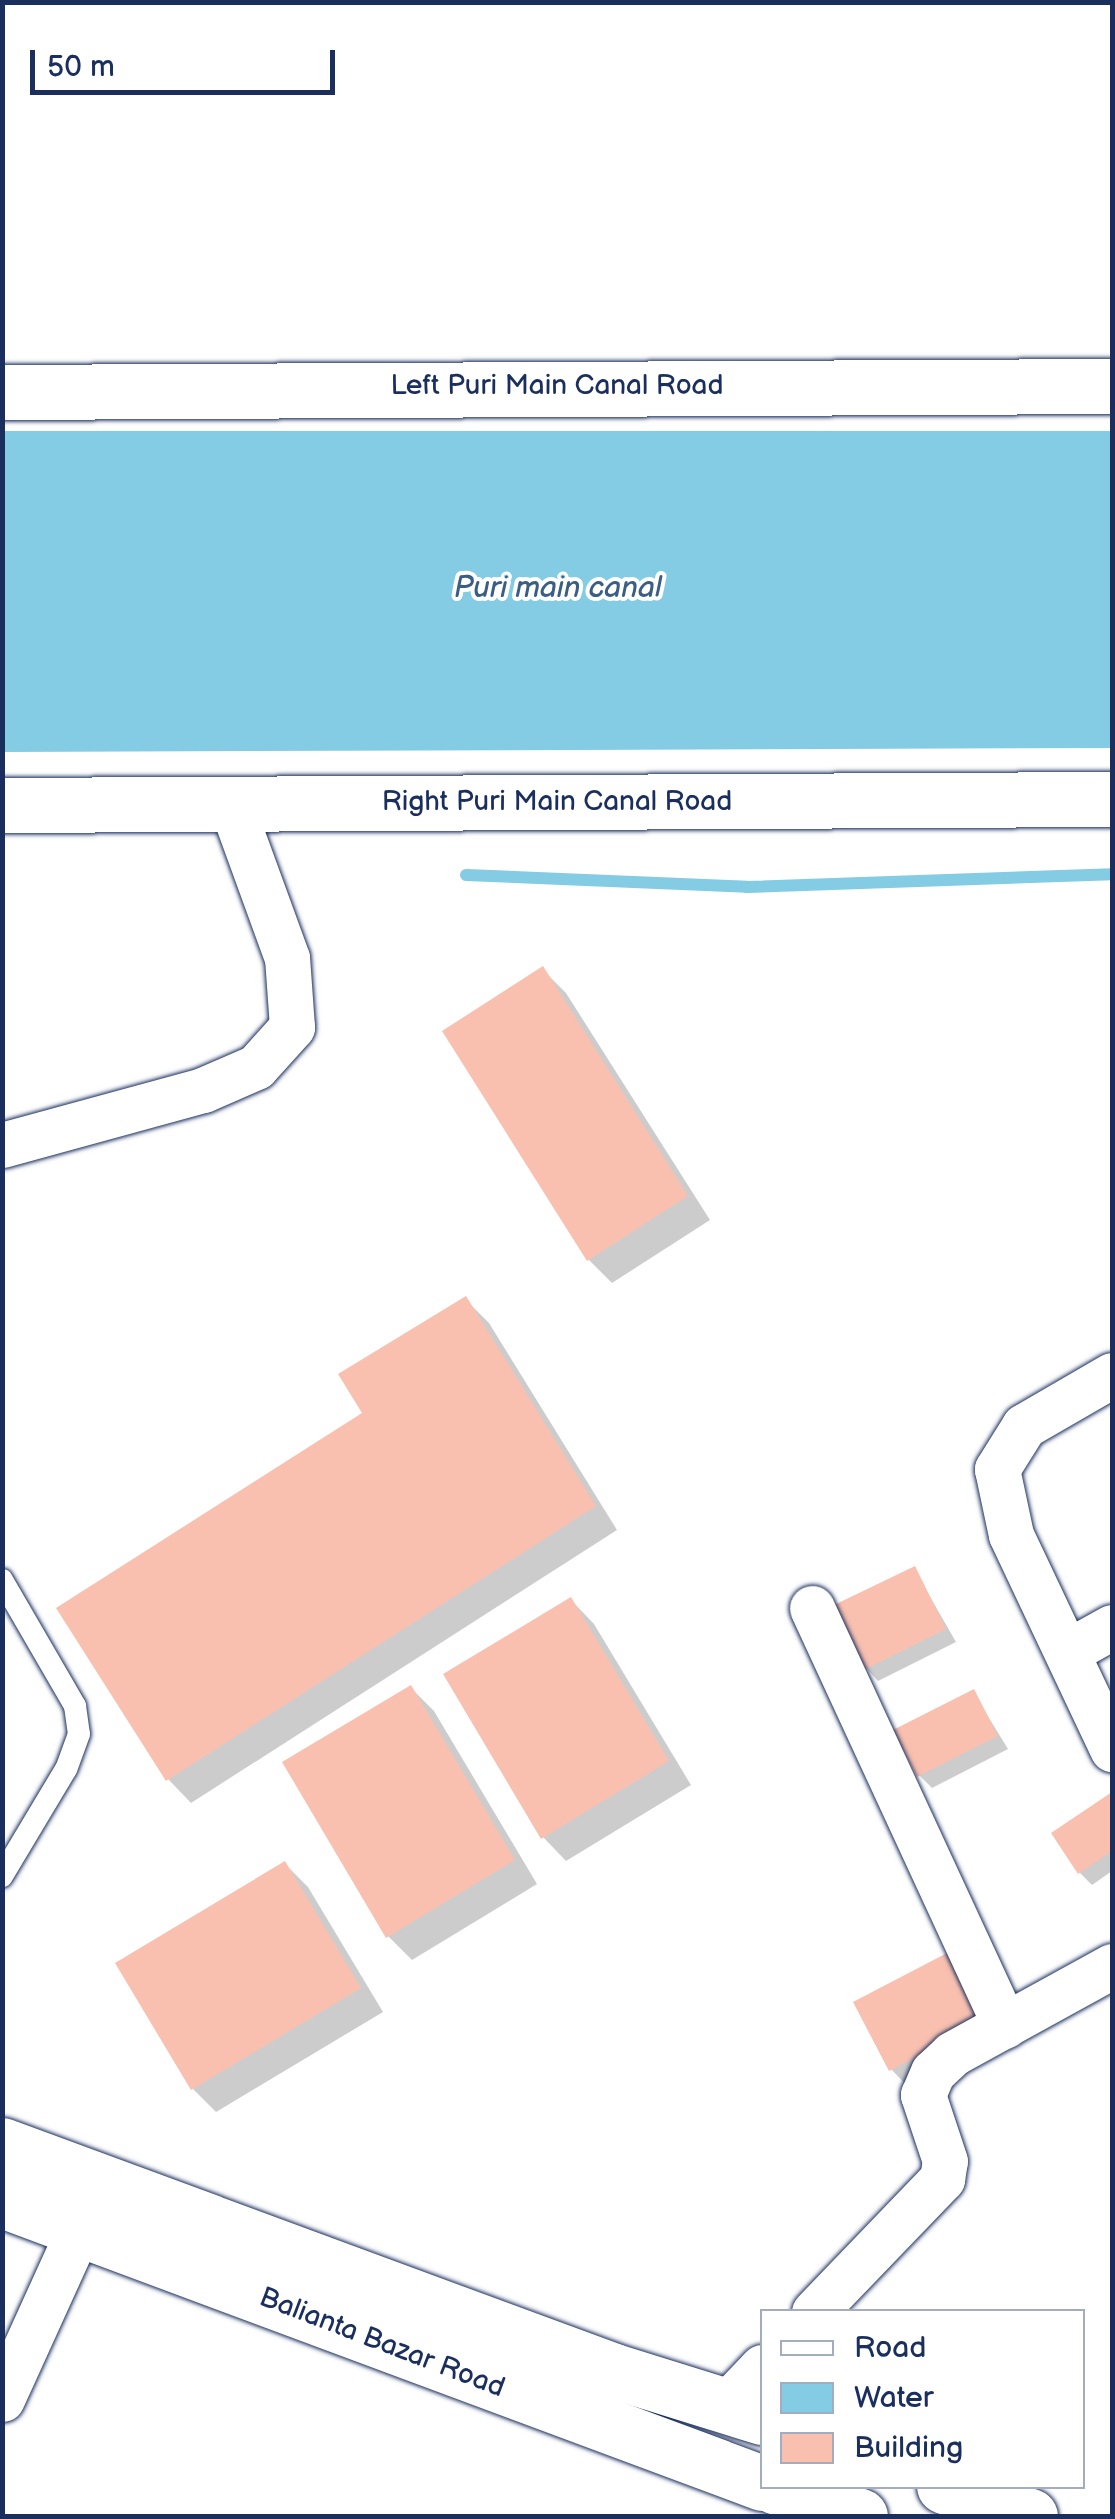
<!DOCTYPE html>
<html>
<head>
<meta charset="utf-8">
<style>
	body { margin:0 }
	#map { position:relative; width:1115px; height:2519px; overflow:hidden; background:#fff; font-family:"Balsamiq Sans",sans-serif }
	div>[style] { position:absolute }
	[style*='--x'] { left:calc(var(--x)*1px); top:calc(var(--y)*1px); width:calc(var(--w)*1px); rotate:calc(var(--a)*1deg) }
	.water>* { inset:0; background:#84cbe4 }
	.shadow>* { inset:0; background:#0003 }
	.stream>* { height:12px; margin:-6px; padding:0 6px; transform-origin:6px; border-radius:6px; background:#84cbe4 }
	.building>* { inset:0; background:#f9c0b0 }
	.roads { filter:drop-shadow(0 0 2px #1b2f5e) drop-shadow(0 0 2px #1b2f5e) }
	.service>* { height:22px; margin:-11px; padding:0 11px; transform-origin:11px; border-radius:11px; background:#fff }
	.minor>* { height:45px; margin:-22.5px; padding:0 22.5px; transform-origin:22.5px; border-radius:22.5px; background:#fff }
	.tertiary>* { height:55px; margin:-27.5px; padding:0 27.5px; transform-origin:27.5px; border-radius:27.5px; background:#fff }
	span { translate:-50% -50%; white-space:nowrap; text-align:center; line-height:1.15; -webkit-text-stroke:8px #fff; paint-order:stroke }
	.street-label { font-size:28px; color:#1b2f5e }
	.water-label { font-size:30px; color:#3a5e86; font-style:italic }
	.frame { position:absolute; inset:0; border:5px solid #1b2f5e; pointer-events:none }
	.legend { position:absolute; left:760px; top:2309px; width:325px; height:180px; box-sizing:border-box; background:#fff; border:2px solid #a4acbf; margin:0; padding:12px 18px; list-style:none; font-size:30px; color:#1b2f5e }
	.legend li { display:flex; align-items:center; gap:20px; height:50px }
	.legend b { width:50px; border:2px solid #a4acbf }
	.scale { position:absolute; left:30px; top:50px; width:305px; height:45px; box-sizing:border-box; border:5px solid #1b2f5e; border-top:0; padding-left:12px; font-size:30px; line-height:35px; white-space:nowrap; color:#1b2f5e; -webkit-text-stroke:8px #fff; paint-order:stroke }
</style>
</head>
<body>
<div id="map">
	<div class="water">
		<div style="clip-path:polygon(3px 431px,1112px 431px,1112px 748px,3px 752px)"></div>
	</div>
	<div class="shadow">
		<div style="clip-path:polygon(542px 969px,566px 993px,710px 1220px,612px 1283px,589px 1260px,445px 1032px)"></div>
		<div style="clip-path:polygon(465px 1299px,489px 1323px,617px 1530px,191px 1803px,168px 1779px,365px 1413px)"></div>
		<div style="clip-path:polygon(914px 1569px,956px 1642px,878px 1681px,866px 1668px)"></div>
		<div style="clip-path:polygon(571px 1600px,594px 1624px,691px 1785px,566px 1861px,543px 1837px)"></div>
		<div style="clip-path:polygon(411px 1688px,434px 1711px,537px 1884px,412px 1960px,388px 1936px)"></div>
		<div style="clip-path:polygon(973px 1692px,1008px 1749px,932px 1788px,919px 1775px)"></div>
		<div style="clip-path:polygon(1111px 1796px,1112px 1871px,1092px 1885px,1080px 1873px)"></div>
		<div style="clip-path:polygon(285px 1864px,308px 1887px,383px 2012px,216px 2112px,193px 2089px)"></div>
		<div style="clip-path:polygon(947px 1956px,909px 2088px,891px 2069px)"></div>
	</div>
	<div class="stream">
		<div style="--x:466;--y:875;--w:281;--a:2.4"></div>
		<div style="--x:747;--y:887;--w:365;--a:-2"></div>
	</div>
	<div class="building">
		<div style="clip-path:polygon(543px 966px,688px 1196px,587px 1261px,442px 1031px)"></div>
		<div style="clip-path:polygon(466px 1296px,596px 1506px,166px 1781px,56px 1608px,362px 1413px,338px 1374px)"></div>
		<div style="clip-path:polygon(915px 1566px,946px 1629px,864px 1670px,832px 1606px)"></div>
		<div style="clip-path:polygon(571px 1597px,669px 1761px,541px 1839px,443px 1674px)"></div>
		<div style="clip-path:polygon(411px 1685px,515px 1860px,386px 1938px,282px 1762px)"></div>
		<div style="clip-path:polygon(974px 1689px,998px 1736px,917px 1777px,893px 1730px)"></div>
		<div style="clip-path:polygon(1112px 1792px,1112px 1851px,1078px 1874px,1051px 1833px)"></div>
		<div style="clip-path:polygon(285px 1861px,361px 1988px,191px 2090px,115px 1963px)"></div>
		<div style="clip-path:polygon(947px 1953px,983px 2023px,889px 2071px,853px 2002px)"></div>
	</div>
	<div class="roads">
		<div class="service">
			<div style="--x:2;--y:1580;--w:146;--a:59.9"></div>
			<div style="--x:75;--y:1706;--w:28;--a:82"></div>
			<div style="--x:79;--y:1734;--w:37;--a:110"></div>
			<div style="--x:66;--y:1769;--w:125;--a:120.9"></div>
		</div>
		<div class="minor">
			<div style="--x:2;--y:1145;--w:208;--a:-15.3"></div>
			<div style="--x:203;--y:1090;--w:58;--a:-23.5"></div>
			<div style="--x:256;--y:1067;--w:54;--a:-48"></div>
			<div style="--x:292;--y:1027;--w:69;--a:-94.1"></div>
			<div style="--x:287;--y:958;--w:164;--a:-110"></div>
			<div style="--x:1112;--y:1375;--w:102;--a:149.9"></div>
			<div style="--x:1024;--y:1426;--w:51;--a:122.1"></div>
			<div style="--x:997;--y:1469;--w:67;--a:78"></div>
			<div style="--x:1011;--y:1535;--w:237;--a:64.7"></div>
			<div style="--x:812;--y:1608;--w:460;--a:65.2"></div>
			<div style="--x:1067;--y:1652;--w:51;--a:-29.1"></div>
			<div style="--x:814;--y:2312;--w:185;--a:-46.1"></div>
			<div style="--x:942;--y:2179;--w:18;--a:-81"></div>
			<div style="--x:945;--y:2161;--w:70;--a:-108.4"></div>
			<div style="--x:923;--y:2095;--w:25;--a:-67"></div>
			<div style="--x:933;--y:2072;--w:26;--a:-43"></div>
			<div style="--x:952;--y:2054;--w:183;--a:-28.8"></div>
			<div style="--x:2;--y:2399;--w:187;--a:-65.6"></div>
			<div style="--x:727;--y:2404;--w:51;--a:-46.6"></div>
		</div>
		<div class="tertiary">
			<div style="--x:2;--y:392;--w:1110;--a:-0.31"></div>
			<div style="--x:2;--y:805;--w:1110;--a:-0.31"></div>
			<div style="--x:2;--y:2145;--w:652;--a:20.27"></div>
			<div style="--x:614;--y:2371;--w:155;--a:17.3"></div>
			<div style="--x:2;--y:2200;--w:811;--a:20.42"></div>
			<div style="--x:774;--y:2486;--w:91;--a:19.2"></div>
			<div style="--x:944;--y:2486;--w:91;--a:19.2"></div>
		</div>
	</div>
	<div class="street-label">
		<span style="left:557px;top:386px">Left Puri Main Canal Road</span>
		<span style="left:557px;top:802px">Right Puri Main Canal Road</span>
		<span style="left:382px;top:2343px;rotate:21deg">Balianta Bazar Road</span>
	</div>
	<div class="water-label">
		<span style="left:558px;top:588px">Puri main canal</span>
	</div>
	<div class="frame"></div>
	<ul class="legend">
	<li><b style="height:12px;background:#fff"></b>Road</li>
	<li><b style="height:28px;background:#84cbe4"></b>Water</li>
	<li><b style="height:28px;background:#f9c0b0"></b>Building</li>
	</ul>
	<div class="scale">50 m</div>
</div>
</body>
</html>
